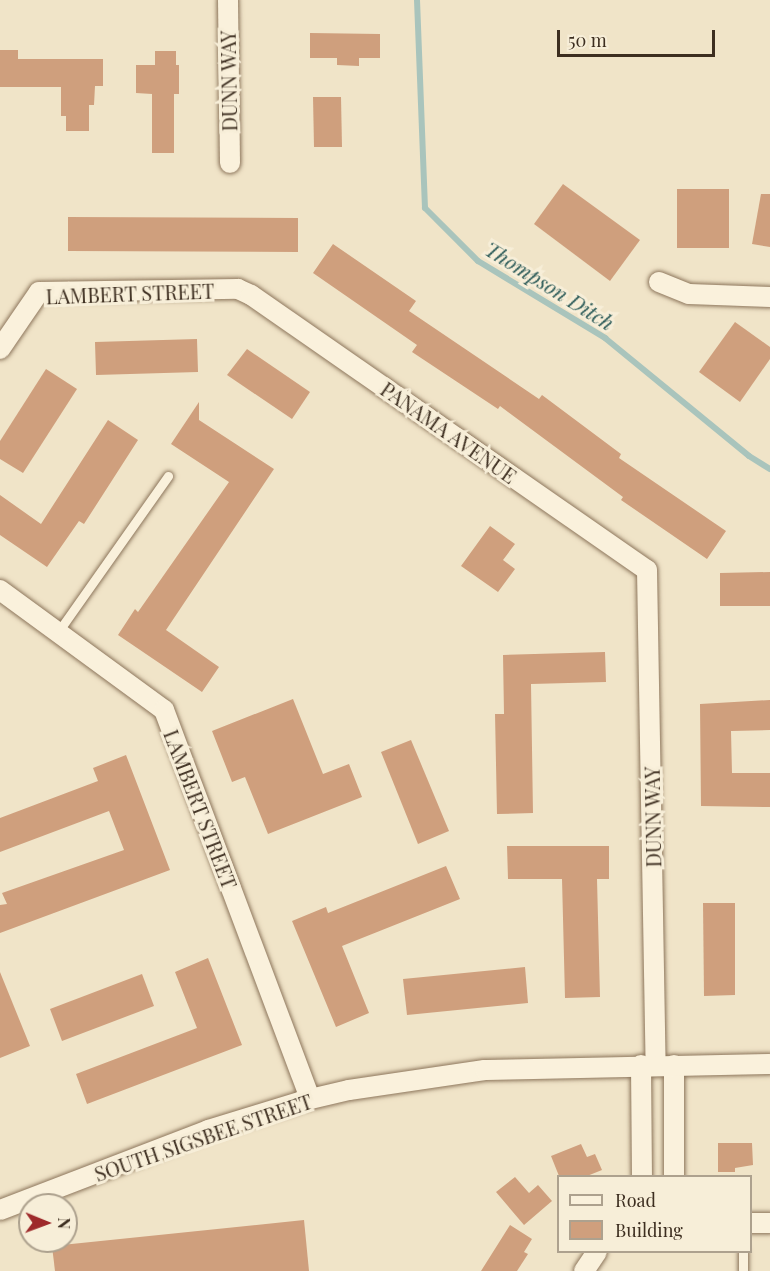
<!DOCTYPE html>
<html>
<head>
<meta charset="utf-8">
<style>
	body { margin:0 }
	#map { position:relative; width:770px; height:1271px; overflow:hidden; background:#f0e4c8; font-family:"Playfair Display",serif }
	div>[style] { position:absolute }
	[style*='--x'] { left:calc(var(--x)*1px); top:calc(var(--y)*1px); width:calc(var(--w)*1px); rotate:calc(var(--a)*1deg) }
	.stream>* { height:6px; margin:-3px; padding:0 3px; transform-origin:3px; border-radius:3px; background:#a9c4bc }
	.building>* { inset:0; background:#cf9f7d }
	.roads { filter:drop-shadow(0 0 2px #8d765c) drop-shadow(0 0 2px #8d765c) }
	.service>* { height:9px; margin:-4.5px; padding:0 4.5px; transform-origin:4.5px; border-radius:4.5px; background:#faf1dc }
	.minor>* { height:20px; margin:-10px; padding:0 10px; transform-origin:10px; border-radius:10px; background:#faf1dc }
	span { translate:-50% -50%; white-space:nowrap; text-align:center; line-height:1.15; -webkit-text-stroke:6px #f7eed8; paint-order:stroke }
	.street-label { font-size:20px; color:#3d2e20 }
	.water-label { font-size:21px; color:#2f5d5a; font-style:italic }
	.legend { position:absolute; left:557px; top:1175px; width:195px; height:78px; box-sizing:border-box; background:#f7eed8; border:2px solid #ada18e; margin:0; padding:8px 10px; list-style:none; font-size:18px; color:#3d2e20 }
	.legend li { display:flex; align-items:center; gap:12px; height:30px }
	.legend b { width:30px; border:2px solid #ada18e }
	.north { position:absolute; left:18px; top:1193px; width:60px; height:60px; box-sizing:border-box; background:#f7eed8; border:2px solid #ada18e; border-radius:50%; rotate:91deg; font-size:16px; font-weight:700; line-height:24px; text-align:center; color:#3d2e20 }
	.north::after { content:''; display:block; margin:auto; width:21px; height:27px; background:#9e2a2b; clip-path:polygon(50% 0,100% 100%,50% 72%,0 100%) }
	.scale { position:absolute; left:557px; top:30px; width:158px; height:27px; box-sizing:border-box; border:3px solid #3d2e20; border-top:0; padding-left:8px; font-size:18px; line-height:21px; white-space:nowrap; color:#3d2e20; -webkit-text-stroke:4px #f7eed8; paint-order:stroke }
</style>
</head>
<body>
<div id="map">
	<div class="stream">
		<div style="--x:417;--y:0;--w:208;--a:87.8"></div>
		<div style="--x:425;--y:208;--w:75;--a:45"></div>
		<div style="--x:478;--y:261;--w:149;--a:31.2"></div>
		<div style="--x:605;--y:338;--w:186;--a:39.3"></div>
		<div style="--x:749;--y:456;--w:25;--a:32"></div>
	</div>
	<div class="building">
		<div style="clip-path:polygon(310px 33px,380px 34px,380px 58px,359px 58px,359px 66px,337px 65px,337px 58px,310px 58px)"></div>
		<div style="clip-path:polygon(0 50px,18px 50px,18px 59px,103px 59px,103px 86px,95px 86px,94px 105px,89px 105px,89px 131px,66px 131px,66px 116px,61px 116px,61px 87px,0 87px)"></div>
		<div style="clip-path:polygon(155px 51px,176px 51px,176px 65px,179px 65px,179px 94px,174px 94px,174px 153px,152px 153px,152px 94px,136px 93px,136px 65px,155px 65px)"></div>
		<div style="clip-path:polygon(313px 97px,341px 97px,342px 147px,314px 147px)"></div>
		<div style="clip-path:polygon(563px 184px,640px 240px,610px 281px,534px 224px)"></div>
		<div style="clip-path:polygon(677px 189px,729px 189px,729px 248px,677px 248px)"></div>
		<div style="clip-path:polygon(761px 194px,770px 194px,770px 247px,752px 244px)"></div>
		<div style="clip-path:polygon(68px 217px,298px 218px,298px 252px,68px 251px)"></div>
		<div style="clip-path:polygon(333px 244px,416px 301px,409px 311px,539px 399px,542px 395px,621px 454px,619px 458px,726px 531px,707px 559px,621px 500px,623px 497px,500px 406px,498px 409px,412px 352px,417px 345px,313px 273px)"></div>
		<div style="clip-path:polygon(735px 322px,770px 347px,770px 359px,740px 402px,699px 372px)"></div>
		<div style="clip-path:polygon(197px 339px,198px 372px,96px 375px,95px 342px)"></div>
		<div style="clip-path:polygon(247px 349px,310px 392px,292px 419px,227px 375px)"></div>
		<div style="clip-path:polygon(46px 369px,77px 389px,23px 473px,0 459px,0 441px)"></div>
		<div style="clip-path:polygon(199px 402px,199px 420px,274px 469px,166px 630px,219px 667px,202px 692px,118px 635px,135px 609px,138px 612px,229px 482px,171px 444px)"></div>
		<div style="clip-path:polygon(108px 420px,138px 440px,84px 524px,79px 521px,47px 567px,0 535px,0 495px,41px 524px)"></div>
		<div style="clip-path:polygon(490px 526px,515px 544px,503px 560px,515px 569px,498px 592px,461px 566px)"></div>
		<div style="clip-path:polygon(770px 572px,770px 606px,720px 606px,720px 573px)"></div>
		<div style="clip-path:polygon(605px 652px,606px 682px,531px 684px,533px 813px,497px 814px,495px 714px,504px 714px,503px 655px)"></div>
		<div style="clip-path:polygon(293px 699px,323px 774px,349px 764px,362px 797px,268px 834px,245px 777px,232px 782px,212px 731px)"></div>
		<div style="clip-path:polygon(770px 700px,770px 730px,731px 731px,732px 773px,770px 773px,770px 807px,701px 806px,700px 704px)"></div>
		<div style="clip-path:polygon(411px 740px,449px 831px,418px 844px,381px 752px)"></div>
		<div style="clip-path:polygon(126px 755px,170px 870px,0 933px,0 905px,7px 904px,2px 893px,124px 850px,109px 811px,0 852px,0 818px,98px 781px,93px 768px)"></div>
		<div style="clip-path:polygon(507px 846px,609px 846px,609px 879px,597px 879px,600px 997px,565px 998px,562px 879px,508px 879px)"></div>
		<div style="clip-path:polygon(446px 866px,460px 899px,342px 946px,369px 1013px,336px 1027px,292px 921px,326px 907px,328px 913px)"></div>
		<div style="clip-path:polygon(703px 903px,735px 903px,735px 995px,704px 996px)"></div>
		<div style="clip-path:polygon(208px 958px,242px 1045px,87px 1104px,76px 1074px,197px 1028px,175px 972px)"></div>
		<div style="clip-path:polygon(525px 967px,528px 1003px,407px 1015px,403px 979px)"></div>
		<div style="clip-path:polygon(0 972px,30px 1046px,0 1058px)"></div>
		<div style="clip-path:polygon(142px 974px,154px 1006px,62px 1041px,50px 1009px)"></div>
		<div style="clip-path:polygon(718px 1143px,752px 1143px,753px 1165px,735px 1168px,735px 1172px,718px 1172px)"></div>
		<div style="clip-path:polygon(581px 1144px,587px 1157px,595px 1154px,602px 1170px,587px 1176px,559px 1176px,551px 1156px)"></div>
		<div style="clip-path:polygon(515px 1177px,529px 1193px,538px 1185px,552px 1201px,524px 1225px,496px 1192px)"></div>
		<div style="clip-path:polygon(304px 1220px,309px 1271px,55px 1271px,52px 1246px)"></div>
		<div style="clip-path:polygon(510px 1225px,532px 1239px,524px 1252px,528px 1254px,517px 1271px,481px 1271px)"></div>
	</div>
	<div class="roads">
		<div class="service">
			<div style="--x:58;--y:632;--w:191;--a:-54.8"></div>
			<div style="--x:743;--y:1271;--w:19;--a:-90"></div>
		</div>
		<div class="minor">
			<div style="--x:228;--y:0;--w:163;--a:89.3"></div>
			<div style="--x:659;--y:282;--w:32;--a:22"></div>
			<div style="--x:689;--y:294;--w:81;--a:2.1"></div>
			<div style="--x:0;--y:349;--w:69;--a:-55.6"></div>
			<div style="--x:39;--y:292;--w:199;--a:-0.9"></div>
			<div style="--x:238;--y:289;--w:14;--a:25"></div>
			<div style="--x:251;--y:295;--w:482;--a:34.8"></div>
			<div style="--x:647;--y:570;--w:495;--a:89"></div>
			<div style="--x:0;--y:590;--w:203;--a:36.2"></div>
			<div style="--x:164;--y:710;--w:415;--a:69.4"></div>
			<div style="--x:641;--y:1065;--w:111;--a:89.5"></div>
			<div style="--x:674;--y:1065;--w:111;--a:90"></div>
			<div style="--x:0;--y:1210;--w:223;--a:-21"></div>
			<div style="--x:208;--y:1130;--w:98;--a:-17.1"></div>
			<div style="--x:302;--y:1101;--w:48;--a:-13.2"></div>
			<div style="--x:349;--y:1090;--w:137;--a:-8.4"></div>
			<div style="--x:485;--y:1070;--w:285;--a:-1.2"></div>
			<div style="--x:750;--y:1223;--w:20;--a:0"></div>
			<div style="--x:584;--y:1271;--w:23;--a:-56"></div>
		</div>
	</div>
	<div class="street-label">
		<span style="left:228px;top:81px;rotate:-91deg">DUNN WAY</span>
		<span style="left:130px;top:293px;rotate:-2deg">LAMBERT STREET</span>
		<span style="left:449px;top:432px;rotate:35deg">PANAMA AVENUE</span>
		<span style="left:201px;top:809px;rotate:69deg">LAMBERT STREET</span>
		<span style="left:652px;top:817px;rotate:-91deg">DUNN WAY</span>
		<span style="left:203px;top:1137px;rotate:-19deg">SOUTH SIGSBEE STREET</span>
	</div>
	<div class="water-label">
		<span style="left:550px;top:285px;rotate:32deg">Thompson Ditch</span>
	</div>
	<ul class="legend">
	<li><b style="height:8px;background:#faf1dc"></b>Road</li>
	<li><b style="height:16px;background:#cf9f7d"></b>Building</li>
	</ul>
	<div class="north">N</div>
	<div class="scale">50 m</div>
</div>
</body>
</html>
